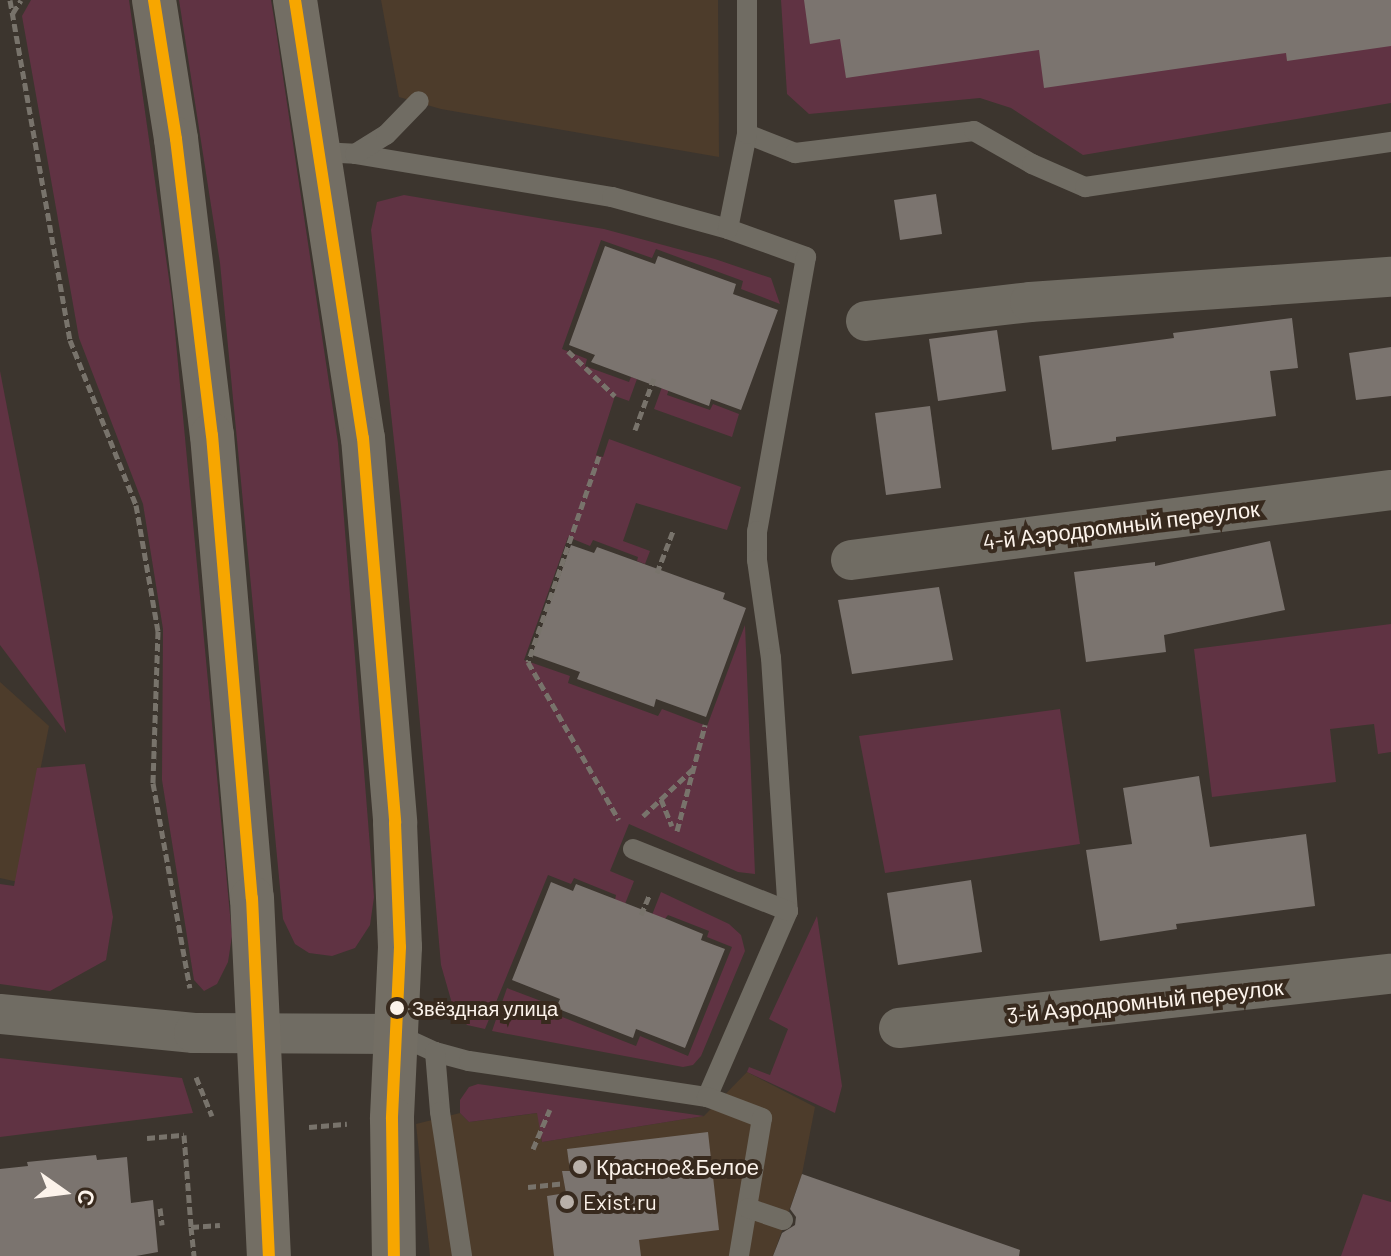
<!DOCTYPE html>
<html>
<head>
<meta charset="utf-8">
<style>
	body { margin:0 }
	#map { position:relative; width:1391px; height:1256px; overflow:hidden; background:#3c352e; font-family:Barlow,sans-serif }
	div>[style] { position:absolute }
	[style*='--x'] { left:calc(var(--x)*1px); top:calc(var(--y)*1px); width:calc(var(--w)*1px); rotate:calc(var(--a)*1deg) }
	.built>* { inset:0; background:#4d3c2b }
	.green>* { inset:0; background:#603343 }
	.building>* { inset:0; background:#7b746f }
	.path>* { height:5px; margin-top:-2.5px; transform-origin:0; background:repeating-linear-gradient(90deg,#78736b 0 8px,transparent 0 12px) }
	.lane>* { height:20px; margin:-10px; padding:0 10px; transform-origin:10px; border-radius:10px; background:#706c63 }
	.street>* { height:40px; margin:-20px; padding:0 20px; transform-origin:20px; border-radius:20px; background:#706c63 }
	.secondary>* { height:44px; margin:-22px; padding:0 22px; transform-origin:22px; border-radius:22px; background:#736e64 }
	.bus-1>* { height:12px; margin:-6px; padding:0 6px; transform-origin:6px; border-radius:6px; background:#f7a600 }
	.dots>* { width:22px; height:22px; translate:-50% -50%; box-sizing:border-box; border:4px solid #382a1e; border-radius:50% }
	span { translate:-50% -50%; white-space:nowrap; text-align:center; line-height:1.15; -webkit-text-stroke:8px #382a1e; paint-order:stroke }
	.bus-label { font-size:20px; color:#fcf3eb }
	.left { translate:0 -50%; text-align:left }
	.street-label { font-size:22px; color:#fcf3eb }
	.poi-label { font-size:22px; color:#fcf3eb }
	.north { position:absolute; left:24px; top:1152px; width:80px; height:80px; -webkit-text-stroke:6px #382a1e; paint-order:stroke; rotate:104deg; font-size:22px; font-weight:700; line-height:32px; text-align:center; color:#fcf3eb }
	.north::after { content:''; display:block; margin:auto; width:28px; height:36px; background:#fcf3eb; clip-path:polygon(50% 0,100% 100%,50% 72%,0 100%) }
</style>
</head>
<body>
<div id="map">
	<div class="built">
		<div style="clip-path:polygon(381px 0,718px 0,719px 157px,441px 109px,399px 97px)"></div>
		<div style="clip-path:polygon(0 682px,49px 726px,18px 882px,0 878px)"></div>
		<div style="clip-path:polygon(747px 1072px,815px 1107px,802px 1174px,773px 1256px,430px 1256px,416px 1124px,460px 1113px,469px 1122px,538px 1113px,542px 1142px,704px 1116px)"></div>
	</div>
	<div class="green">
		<div style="clip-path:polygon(31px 0,129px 0,172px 300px,232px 936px,228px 962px,217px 984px,204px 991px,194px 980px,162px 780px,163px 629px,143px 504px,79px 338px,22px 16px)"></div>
		<div style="clip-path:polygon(179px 0,271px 0,276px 30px,338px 443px,374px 897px,370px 925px,355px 948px,332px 956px,309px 953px,295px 944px,283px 919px,220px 263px)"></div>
		<div style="clip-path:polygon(781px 0,1391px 0,1391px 103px,1083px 155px,1011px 108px,980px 98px,809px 114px,787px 94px)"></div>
		<div style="clip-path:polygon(404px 195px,604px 229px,715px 259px,771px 278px,780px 304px,741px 289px,743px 281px,656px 249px,652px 258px,601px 240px,562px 349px,587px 359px,585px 366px,629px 382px,631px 377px,637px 379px,629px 401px,615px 396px,596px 455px,603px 457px,609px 439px,741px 487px,727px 530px,636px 503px,623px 541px,650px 551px,645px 564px,637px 561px,638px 557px,593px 540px,590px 546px,568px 537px,524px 660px,570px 676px,568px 683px,658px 716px,662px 709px,707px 726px,745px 625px,755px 874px,738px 872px,629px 824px,610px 871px,634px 881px,625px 904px,615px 900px,616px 895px,574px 878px,571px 884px,548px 875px,485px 1029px,467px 1025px,453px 1007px,441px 965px,401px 505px,371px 230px,377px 202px)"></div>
		<div style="clip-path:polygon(0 371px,38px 568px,66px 733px,0 645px)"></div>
		<div style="clip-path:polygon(662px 387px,669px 389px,667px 395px,710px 410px,713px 404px,739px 414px,732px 437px,654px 409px)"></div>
		<div style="clip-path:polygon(1391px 624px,1391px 752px,1378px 754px,1374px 724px,1330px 729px,1336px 782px,1212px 797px,1194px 649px)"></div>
		<div style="clip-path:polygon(1060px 709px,1080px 844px,885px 873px,859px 736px)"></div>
		<div style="clip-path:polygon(85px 764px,113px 917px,106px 960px,50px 991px,0 984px,0 884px,14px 886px,37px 768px)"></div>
		<div style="clip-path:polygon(661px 892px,729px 924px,741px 935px,745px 951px,701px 1056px,693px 1065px,683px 1067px,492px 1031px,507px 988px,549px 1004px,547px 1011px,636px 1046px,640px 1036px,688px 1056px,732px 947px,707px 937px,709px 931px,668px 915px,664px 920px,652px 915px)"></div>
		<div style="clip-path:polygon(817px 916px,842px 1086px,835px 1113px,747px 1072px,749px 1067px,770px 1075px,788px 1029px,769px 1019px)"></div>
		<div style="clip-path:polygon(0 1058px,182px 1078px,193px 1113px,0 1137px)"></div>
		<div style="clip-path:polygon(478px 1084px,704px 1116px,542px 1142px,537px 1113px,469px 1122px,460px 1113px,460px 1100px,469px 1087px)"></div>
		<div style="clip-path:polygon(1363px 1194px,1391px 1202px,1391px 1256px,1341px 1256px)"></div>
	</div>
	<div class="building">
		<div style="clip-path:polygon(804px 0,1391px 0,1391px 46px,1287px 61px,1286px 53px,1044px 88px,1039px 50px,846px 78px,840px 39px,810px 44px)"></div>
		<div style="clip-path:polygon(936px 194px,942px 234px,900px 240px,894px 200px)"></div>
		<div style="clip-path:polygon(605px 246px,655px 264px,658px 256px,736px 284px,733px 294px,778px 310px,741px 410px,711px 399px,709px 406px,591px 362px,595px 355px,569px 345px)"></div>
		<div style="clip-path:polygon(1292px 318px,1298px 368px,1270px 371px,1276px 416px,1116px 437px,1116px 441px,1052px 450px,1039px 356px,1174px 338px,1173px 333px)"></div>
		<div style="clip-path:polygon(997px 330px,1006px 391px,938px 401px,929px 339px)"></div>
		<div style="clip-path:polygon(1391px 347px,1391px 396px,1356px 400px,1349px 353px)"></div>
		<div style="clip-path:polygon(930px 406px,941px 488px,886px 495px,875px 413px)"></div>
		<div style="clip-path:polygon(1270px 541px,1285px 610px,1164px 635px,1166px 652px,1086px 662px,1074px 572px,1155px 562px,1155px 566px)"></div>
		<div style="clip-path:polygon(571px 545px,594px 553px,597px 547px,691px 581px,725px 593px,723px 599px,746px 608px,706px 717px,656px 699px,654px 707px,577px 679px,580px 672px,532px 655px)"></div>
		<div style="clip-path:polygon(939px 587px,953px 660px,852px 674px,838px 600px)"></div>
		<div style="clip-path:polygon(1199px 776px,1210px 847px,1306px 834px,1315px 906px,1176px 924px,1177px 929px,1100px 941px,1086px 850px,1132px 844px,1123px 788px)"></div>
		<div style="clip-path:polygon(971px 880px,982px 952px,898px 965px,887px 893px)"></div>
		<div style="clip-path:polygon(551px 882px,573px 891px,576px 884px,669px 920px,703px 934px,701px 940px,725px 949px,685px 1048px,636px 1029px,633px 1038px,556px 1008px,560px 999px,512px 980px)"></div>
		<div style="clip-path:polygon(708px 1132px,719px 1230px,639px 1240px,641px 1256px,554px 1256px,547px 1196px,566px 1193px,562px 1171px,570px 1171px,567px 1149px)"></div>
		<div style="clip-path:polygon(96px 1155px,97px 1160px,127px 1157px,131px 1203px,153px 1200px,158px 1252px,136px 1256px,0 1256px,0 1169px,28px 1166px,27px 1162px)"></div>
		<div style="clip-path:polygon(802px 1174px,1020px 1250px,1019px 1256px,773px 1256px,782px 1233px,795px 1225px,796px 1217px,790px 1209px)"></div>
	</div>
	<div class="path">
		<div style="--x:10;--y:0;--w:345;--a:80"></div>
		<div style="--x:70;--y:340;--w:178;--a:68.2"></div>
		<div style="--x:136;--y:505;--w:128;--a:80.1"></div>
		<div style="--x:158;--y:631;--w:152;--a:91.9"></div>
		<div style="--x:153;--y:783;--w:208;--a:79.8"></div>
		<div style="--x:13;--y:13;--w:15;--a:-58"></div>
		<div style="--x:568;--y:351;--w:65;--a:43.8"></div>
		<div style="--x:635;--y:430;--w:55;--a:-69.9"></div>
		<div style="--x:599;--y:456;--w:218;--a:109"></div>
		<div style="--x:528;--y:662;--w:182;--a:60.1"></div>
		<div style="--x:657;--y:573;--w:45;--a:-69.1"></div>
		<div style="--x:661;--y:799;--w:44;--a:-43.2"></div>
		<div style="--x:643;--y:816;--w:25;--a:-43"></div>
		<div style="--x:661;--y:799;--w:29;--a:68"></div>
		<div style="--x:677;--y:831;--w:110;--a:-75.2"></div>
		<div style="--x:641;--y:915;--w:23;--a:-67"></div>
		<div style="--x:196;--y:1077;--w:42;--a:67.7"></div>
		<div style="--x:309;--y:1127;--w:38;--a:-5"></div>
		<div style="--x:147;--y:1138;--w:37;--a:-5"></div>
		<div style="--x:184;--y:1135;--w:92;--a:85.6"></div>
		<div style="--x:191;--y:1227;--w:29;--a:-4"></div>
		<div style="--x:533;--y:1149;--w:43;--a:-67"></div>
		<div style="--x:528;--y:1187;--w:36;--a:-6"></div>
		<div style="--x:160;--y:1208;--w:17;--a:83"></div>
		<div style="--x:191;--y:1227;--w:29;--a:84"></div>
	</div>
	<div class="lane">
		<div style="--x:747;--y:134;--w:52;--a:21.6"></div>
		<div style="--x:795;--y:153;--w:180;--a:-7"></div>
		<div style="--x:974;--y:131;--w:67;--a:29.6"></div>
		<div style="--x:1032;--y:164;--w:58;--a:23.5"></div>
		<div style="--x:1085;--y:187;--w:309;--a:-8.4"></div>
		<div style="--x:320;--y:152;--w:35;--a:3"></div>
		<div style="--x:355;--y:154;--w:261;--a:9.5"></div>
		<div style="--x:612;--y:197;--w:120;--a:15.4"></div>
		<div style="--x:728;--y:229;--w:83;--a:19.7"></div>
		<div style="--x:806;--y:257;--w:278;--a:100.1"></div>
		<div style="--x:757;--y:531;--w:29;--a:90"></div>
		<div style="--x:757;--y:560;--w:99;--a:81.9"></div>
		<div style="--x:771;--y:658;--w:254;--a:86.2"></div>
		<div style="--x:788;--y:911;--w:203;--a:113.5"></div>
		<div style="--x:355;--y:154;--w:36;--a:-32"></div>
		<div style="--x:386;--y:135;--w:47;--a:-45.9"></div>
		<div style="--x:728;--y:229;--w:97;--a:-78.7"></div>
		<div style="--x:747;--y:134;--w:134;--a:-90"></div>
		<div style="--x:633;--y:849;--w:167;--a:21.8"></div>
		<div style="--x:396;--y:1034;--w:43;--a:24.8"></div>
		<div style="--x:435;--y:1052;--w:35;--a:15"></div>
		<div style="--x:469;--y:1061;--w:241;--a:8.6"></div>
		<div style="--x:707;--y:1097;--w:59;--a:20.9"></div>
		<div style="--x:762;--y:1118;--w:140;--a:99.5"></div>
		<div style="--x:435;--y:1052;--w:60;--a:85.2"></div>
		<div style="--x:440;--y:1112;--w:146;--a:81.3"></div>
		<div style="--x:748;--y:1208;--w:37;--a:19"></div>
	</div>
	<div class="street">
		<div style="--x:866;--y:321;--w:165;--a:-6.6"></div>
		<div style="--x:1030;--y:302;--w:362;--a:-4"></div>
		<div style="--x:851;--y:560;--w:545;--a:-7.39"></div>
		<div style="--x:0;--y:1014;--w:195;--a:5.6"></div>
		<div style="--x:194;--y:1033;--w:202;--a:0.3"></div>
		<div style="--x:899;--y:1028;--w:495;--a:-6.3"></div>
	</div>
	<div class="secondary">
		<div style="--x:154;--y:0;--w:141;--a:81"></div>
		<div style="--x:176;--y:139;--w:298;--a:83.1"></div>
		<div style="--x:212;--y:435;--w:465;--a:85.1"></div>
		<div style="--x:252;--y:898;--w:358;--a:87.3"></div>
		<div style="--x:295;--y:0;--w:443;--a:81.2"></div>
		<div style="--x:363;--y:438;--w:386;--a:85.2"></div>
		<div style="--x:395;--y:823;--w:124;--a:87.7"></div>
		<div style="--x:400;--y:947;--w:172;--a:92.7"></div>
		<div style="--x:392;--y:1119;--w:137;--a:89.2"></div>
	</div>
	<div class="bus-1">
		<div style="--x:154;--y:0;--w:141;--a:81"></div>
		<div style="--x:176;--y:139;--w:298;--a:83.1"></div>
		<div style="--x:212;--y:435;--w:465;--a:85.1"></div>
		<div style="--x:252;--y:898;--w:358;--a:87.3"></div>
		<div style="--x:295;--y:0;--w:443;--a:81.2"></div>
		<div style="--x:363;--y:438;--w:386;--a:85.2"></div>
		<div style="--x:395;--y:823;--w:124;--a:87.7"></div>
		<div style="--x:400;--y:947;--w:172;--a:92.7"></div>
		<div style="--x:392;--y:1119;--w:137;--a:89.2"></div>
	</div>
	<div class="dots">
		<div style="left:397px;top:1008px;background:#fcf3eb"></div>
		<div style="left:580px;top:1167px;background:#b9b0a9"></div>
		<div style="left:567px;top:1202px;background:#b9b0a9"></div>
	</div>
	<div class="bus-label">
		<span class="left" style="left:412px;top:1008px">Звёздная улица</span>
	</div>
	<div class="street-label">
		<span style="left:1121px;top:525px;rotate:-7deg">4-й Аэродромный переулок</span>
		<span style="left:1145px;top:1001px;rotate:-6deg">3-й Аэродромный переулок</span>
	</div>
	<div class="poi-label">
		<span class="left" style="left:596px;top:1167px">Красное&amp;Белое</span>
		<span class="left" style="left:583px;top:1202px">Exist.ru</span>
	</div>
	<div class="north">С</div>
</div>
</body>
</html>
